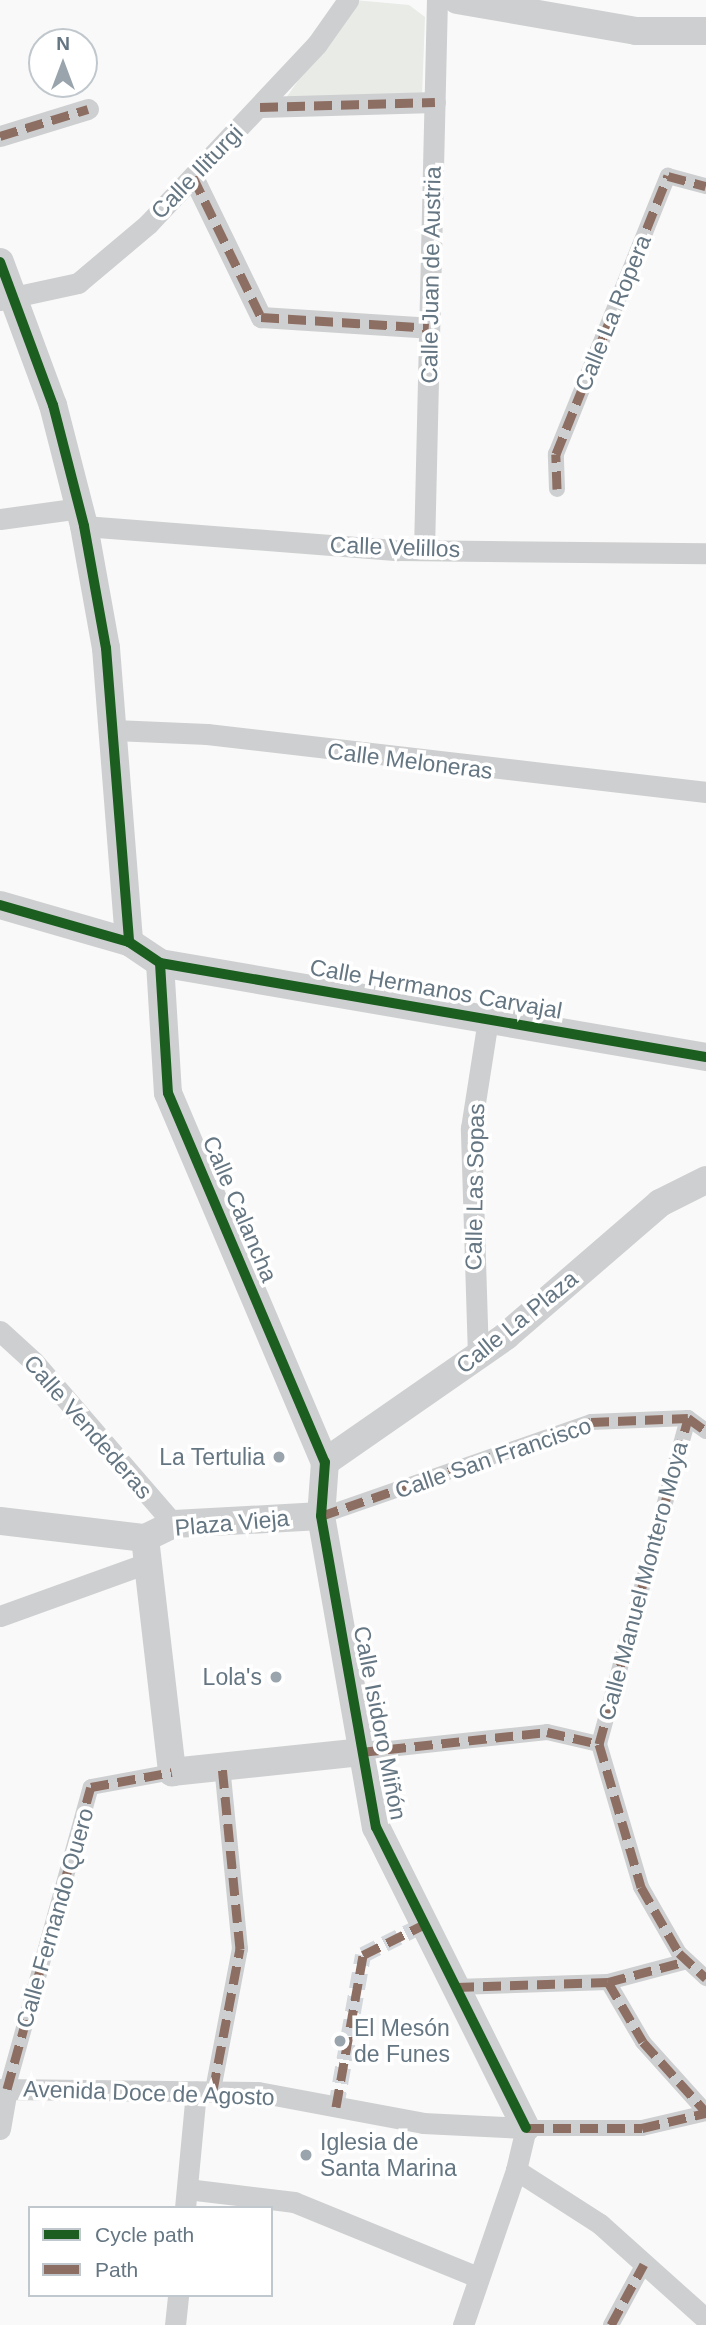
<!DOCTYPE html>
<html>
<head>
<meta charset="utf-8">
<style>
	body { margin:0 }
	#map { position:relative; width:706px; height:2325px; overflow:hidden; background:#f9f9f9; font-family:Helvetica,sans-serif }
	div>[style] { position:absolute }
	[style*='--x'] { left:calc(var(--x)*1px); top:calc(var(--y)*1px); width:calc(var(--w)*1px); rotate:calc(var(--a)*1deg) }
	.green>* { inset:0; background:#e8ebe6 }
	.pedestrian-tunnel>* { height:16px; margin-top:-8px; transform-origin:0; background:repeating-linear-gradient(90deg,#d4d8dc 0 16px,transparent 0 24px) }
	.pedestrian>* { height:16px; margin:-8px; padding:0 8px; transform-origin:8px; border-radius:8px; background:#cecfd0 }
	.minor>* { height:21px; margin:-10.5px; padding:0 10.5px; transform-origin:10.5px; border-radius:10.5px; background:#cecfd0 }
	.tertiary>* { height:28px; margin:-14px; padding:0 14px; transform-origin:14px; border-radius:14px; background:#cecfd0 }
	.quiet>* { height:9px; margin-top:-4.5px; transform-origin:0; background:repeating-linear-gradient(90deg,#8d6e63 0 18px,transparent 0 27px) }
	.cycleway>* { height:10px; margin:-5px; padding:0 5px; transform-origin:5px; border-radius:5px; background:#1b5e20 }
	.dots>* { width:19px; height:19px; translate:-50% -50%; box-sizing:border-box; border:4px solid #fff; border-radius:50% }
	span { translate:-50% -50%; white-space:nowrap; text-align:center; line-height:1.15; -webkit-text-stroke:7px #fff; paint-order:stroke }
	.street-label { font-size:23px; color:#657683 }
	.poi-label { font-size:23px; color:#657683 }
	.right { translate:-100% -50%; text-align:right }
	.left { translate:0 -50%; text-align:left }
	.legend { position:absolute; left:28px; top:2206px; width:245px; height:91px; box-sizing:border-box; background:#fff; border:2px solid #c1c8cd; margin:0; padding:9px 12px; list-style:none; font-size:21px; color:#657683 }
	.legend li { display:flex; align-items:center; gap:14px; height:35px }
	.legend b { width:35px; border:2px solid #c1c8cd }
	.north { position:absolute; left:28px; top:28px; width:70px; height:70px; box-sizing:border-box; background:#fff; border:2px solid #c1c8cd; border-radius:50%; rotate:0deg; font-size:19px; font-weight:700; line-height:28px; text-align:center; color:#657683 }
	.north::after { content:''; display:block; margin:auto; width:24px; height:32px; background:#99a4ac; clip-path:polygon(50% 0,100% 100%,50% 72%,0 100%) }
</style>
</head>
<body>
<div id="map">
	<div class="green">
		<div style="clip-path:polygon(354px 0,409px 5px,425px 17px,422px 96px,286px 98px)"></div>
	</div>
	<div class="pedestrian-tunnel">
		<div style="--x:336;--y:2107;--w:154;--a:-79.9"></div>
		<div style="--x:363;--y:1955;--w:69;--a:-26.6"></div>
	</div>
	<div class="pedestrian">
		<div style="--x:557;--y:489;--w:35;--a:-92"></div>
		<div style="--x:556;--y:454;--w:300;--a:-68.1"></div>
		<div style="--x:668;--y:176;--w:39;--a:15"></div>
		<div style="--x:321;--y:1516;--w:286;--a:-19.2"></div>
		<div style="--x:591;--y:1422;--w:97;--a:-2.4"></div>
		<div style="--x:688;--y:1418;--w:22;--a:36"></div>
		<div style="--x:599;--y:1744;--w:338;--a:-74.7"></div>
		<div style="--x:361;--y:1752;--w:187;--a:-6.1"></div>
		<div style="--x:547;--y:1732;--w:53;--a:13"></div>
		<div style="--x:599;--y:1744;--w:149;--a:73.6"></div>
		<div style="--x:641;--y:1887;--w:76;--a:60.1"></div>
		<div style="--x:679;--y:1953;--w:37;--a:43"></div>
		<div style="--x:608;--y:1982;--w:69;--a:59.7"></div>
		<div style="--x:643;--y:2042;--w:94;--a:48"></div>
		<div style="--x:456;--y:1987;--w:152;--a:-1.9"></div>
		<div style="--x:608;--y:1982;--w:82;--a:-14.9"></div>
		<div style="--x:7;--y:2089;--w:313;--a:-74.5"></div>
		<div style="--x:91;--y:1787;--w:82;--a:-10.5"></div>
		<div style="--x:213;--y:2090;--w:144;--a:-79.2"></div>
		<div style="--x:240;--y:1949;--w:184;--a:-95.6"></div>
		<div style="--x:526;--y:2128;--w:116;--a:0"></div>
		<div style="--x:642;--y:2128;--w:66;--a:-13.2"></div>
		<div style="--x:611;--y:2325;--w:69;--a:-61.6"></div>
	</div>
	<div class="minor">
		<div style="--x:260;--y:107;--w:175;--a:-1.6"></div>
		<div style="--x:0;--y:136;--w:92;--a:-17.1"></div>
		<div style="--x:193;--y:177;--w:156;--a:64.1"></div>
		<div style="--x:261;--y:317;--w:168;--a:3.7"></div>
		<div style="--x:0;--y:300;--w:80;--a:-12.3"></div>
		<div style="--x:78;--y:283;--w:92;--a:-40.1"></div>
		<div style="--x:148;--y:224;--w:247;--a:-46.8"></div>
		<div style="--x:317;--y:44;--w:54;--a:-54.8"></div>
		<div style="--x:0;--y:519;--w:81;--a:-7.8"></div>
		<div style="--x:84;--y:526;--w:315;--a:4.4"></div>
		<div style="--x:398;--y:550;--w:308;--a:0.6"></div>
		<div style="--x:424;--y:550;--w:550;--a:-88.65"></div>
		<div style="--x:114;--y:730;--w:93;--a:2.5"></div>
		<div style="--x:207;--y:734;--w:502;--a:6.63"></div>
		<div style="--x:0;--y:1331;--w:46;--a:42.4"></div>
		<div style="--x:34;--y:1362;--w:214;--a:49.2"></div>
		<div style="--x:478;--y:1356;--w:228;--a:-91.8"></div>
		<div style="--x:471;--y:1128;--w:110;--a:-81.1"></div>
		<div style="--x:0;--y:1616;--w:156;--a:-19.8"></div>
		<div style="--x:0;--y:2089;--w:258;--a:0.7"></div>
		<div style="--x:258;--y:2092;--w:168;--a:10.6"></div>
		<div style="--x:423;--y:2123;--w:103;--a:2.8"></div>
		<div style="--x:526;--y:2128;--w:43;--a:103.4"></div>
		<div style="--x:516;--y:2170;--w:100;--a:32.7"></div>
		<div style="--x:600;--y:2224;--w:142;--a:41.9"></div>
		<div style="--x:0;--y:2129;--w:41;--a:-80.1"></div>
		<div style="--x:187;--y:2189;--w:108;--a:6.9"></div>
		<div style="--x:294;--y:2202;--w:199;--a:22.2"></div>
		<div style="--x:185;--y:2208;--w:117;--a:-84.6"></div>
		<div style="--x:175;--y:2325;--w:30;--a:-84"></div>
		<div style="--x:463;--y:2325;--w:164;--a:-71.1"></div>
	</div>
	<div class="tertiary">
		<div style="--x:457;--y:0;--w:182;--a:9.8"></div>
		<div style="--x:636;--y:31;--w:70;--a:0"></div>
		<div style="--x:0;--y:262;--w:153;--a:69.7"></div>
		<div style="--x:53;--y:405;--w:125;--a:75.6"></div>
		<div style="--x:84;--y:526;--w:124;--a:79.8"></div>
		<div style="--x:106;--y:648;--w:295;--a:85.5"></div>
		<div style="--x:0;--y:905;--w:134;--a:16"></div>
		<div style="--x:129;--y:942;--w:37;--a:34"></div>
		<div style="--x:160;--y:963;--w:554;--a:9.77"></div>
		<div style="--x:160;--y:963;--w:130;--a:86.5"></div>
		<div style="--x:168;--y:1093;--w:401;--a:67"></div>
		<div style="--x:325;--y:1462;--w:54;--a:94.2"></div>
		<div style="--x:321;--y:1516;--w:316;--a:80"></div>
		<div style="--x:376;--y:1827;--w:336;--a:63.5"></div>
		<div style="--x:325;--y:1462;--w:221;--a:-34.8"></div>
		<div style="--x:506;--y:1336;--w:203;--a:-40.8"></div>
		<div style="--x:660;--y:1203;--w:51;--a:-26.6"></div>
		<div style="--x:0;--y:1521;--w:146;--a:6.7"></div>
		<div style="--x:145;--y:1538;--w:236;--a:83.4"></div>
		<div style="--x:172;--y:1772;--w:190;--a:-6"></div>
		<div style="--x:145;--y:1538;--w:32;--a:-26"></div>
		<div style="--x:174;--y:1524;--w:147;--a:-3.1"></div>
	</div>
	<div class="quiet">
		<div style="--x:260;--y:107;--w:175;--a:-1.6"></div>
		<div style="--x:0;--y:136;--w:92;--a:-17.1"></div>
		<div style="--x:193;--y:177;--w:156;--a:64.1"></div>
		<div style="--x:261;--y:317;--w:168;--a:3.7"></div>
		<div style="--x:557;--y:489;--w:35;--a:-92"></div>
		<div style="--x:556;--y:454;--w:300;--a:-68.1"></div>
		<div style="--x:668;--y:176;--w:39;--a:15"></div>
		<div style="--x:321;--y:1516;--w:286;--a:-19.2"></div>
		<div style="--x:591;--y:1422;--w:97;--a:-2.4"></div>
		<div style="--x:688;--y:1418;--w:22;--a:36"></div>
		<div style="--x:599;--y:1744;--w:338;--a:-74.7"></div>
		<div style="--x:361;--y:1752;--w:187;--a:-6.1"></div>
		<div style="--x:547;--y:1732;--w:53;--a:13"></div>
		<div style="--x:599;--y:1744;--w:149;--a:73.6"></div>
		<div style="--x:641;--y:1887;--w:76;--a:60.1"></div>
		<div style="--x:679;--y:1953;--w:37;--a:43"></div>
		<div style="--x:608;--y:1982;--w:69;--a:59.7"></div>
		<div style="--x:643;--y:2042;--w:94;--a:48"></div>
		<div style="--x:456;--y:1987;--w:152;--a:-1.9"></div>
		<div style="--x:608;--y:1982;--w:82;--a:-14.9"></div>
		<div style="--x:7;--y:2089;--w:313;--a:-74.5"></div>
		<div style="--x:91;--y:1787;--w:82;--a:-10.5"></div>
		<div style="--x:213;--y:2090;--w:144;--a:-79.2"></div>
		<div style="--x:240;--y:1949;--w:184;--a:-95.6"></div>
		<div style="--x:336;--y:2107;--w:154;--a:-79.9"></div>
		<div style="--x:363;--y:1955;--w:69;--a:-26.6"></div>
		<div style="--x:526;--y:2128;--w:116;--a:0"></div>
		<div style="--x:642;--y:2128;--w:66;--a:-13.2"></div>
		<div style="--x:611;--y:2325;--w:69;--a:-61.6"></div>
	</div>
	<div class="cycleway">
		<div style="--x:0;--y:262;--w:153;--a:69.7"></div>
		<div style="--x:53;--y:405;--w:125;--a:75.6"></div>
		<div style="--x:84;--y:526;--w:124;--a:79.8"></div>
		<div style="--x:106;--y:648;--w:295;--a:85.5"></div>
		<div style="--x:0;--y:905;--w:134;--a:16"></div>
		<div style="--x:129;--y:942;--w:37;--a:34"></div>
		<div style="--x:160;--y:963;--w:554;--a:9.77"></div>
		<div style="--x:160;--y:963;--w:130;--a:86.5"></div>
		<div style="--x:168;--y:1093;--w:401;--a:67"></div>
		<div style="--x:325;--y:1462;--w:54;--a:94.2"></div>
		<div style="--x:321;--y:1516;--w:316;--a:80"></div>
		<div style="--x:376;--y:1827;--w:336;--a:63.5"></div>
	</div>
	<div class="dots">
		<div style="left:279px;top:1457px;background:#99a4ac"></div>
		<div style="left:276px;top:1677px;background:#99a4ac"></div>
		<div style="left:340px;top:2041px;background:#99a4ac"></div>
		<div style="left:306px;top:2155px;background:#99a4ac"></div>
	</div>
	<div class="street-label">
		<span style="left:197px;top:172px;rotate:-46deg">Calle Iliturgi</span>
		<span style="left:431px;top:275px;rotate:-89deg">Calle Juan de Austria</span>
		<span style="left:613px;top:313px;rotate:-68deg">Calle La Ropera</span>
		<span style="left:395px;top:547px;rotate:2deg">Calle Velillos</span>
		<span style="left:410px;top:761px;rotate:7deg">Calle Meloneras</span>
		<span style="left:436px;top:989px;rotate:10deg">Calle Hermanos Carvajal</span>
		<span style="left:475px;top:1187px;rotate:-89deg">Calle Las Sopas</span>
		<span style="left:240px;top:1209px;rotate:67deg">Calle Calancha</span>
		<span style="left:517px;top:1322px;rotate:-39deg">Calle La Plaza</span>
		<span style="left:88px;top:1427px;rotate:49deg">Calle Vendederas</span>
		<span style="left:493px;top:1458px;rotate:-19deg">Calle San Francisco</span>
		<span style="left:232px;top:1523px;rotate:-5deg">Plaza Vieja</span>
		<span style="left:643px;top:1581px;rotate:-75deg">Calle Manuel Montero Moya</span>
		<span style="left:380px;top:1723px;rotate:79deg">Calle Isidoro Miñón</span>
		<span style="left:55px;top:1918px;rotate:-74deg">Calle Fernando Quero</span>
		<span style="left:149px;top:2093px;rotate:2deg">Avenida Doce de Agosto</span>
	</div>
	<div class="poi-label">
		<span class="right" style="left:265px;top:1457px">La Tertulia</span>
		<span class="right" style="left:262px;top:1677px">Lola's</span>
		<span class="left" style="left:354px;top:2041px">El Mesón<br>de Funes</span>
		<span class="left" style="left:320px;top:2155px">Iglesia de<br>Santa Marina</span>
	</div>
	<ul class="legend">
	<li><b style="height:9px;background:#1b5e20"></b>Cycle path</li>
	<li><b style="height:9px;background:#8d6e63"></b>Path</li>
	</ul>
	<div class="north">N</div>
</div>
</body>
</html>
